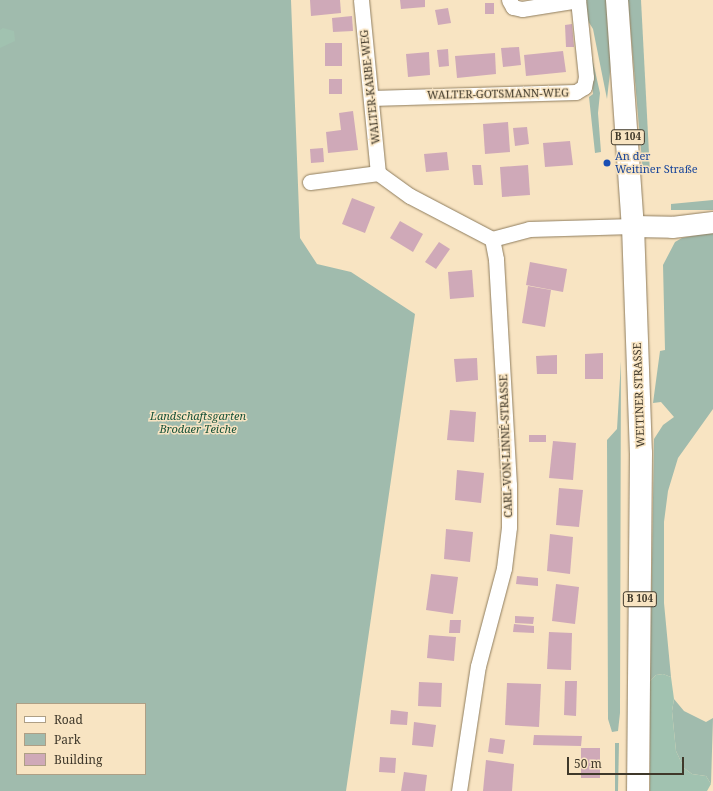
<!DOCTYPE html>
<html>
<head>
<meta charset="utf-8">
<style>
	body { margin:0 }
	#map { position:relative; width:713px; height:791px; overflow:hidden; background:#f8e4c2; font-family:"Noto Serif",serif }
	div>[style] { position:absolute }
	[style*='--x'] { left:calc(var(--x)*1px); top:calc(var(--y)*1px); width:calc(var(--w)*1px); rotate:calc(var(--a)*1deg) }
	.green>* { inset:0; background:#a0bbad }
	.forest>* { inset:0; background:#a1c2b0 }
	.building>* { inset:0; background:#cfa9b8 }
	.roads { filter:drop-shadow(0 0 1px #8f7d5e) drop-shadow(0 0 1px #8f7d5e) }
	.street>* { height:15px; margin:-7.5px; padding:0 7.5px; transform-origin:7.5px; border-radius:7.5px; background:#fff }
	.secondary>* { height:21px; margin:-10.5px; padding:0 10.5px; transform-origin:10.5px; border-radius:10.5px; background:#fff }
	.primary>* { height:22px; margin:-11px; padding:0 11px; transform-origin:11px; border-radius:11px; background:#fff }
	.dots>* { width:11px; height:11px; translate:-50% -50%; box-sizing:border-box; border:2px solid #f8e4c2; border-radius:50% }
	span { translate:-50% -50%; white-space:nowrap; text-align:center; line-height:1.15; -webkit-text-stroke:3px #f8e4c2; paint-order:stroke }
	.shield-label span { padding:1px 3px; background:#f8e4c2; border:1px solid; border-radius:3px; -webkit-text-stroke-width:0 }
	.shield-label { font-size:10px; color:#3f382a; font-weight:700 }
	.street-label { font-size:11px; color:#3f382a }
	.transit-label { font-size:11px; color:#164399 }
	.left { translate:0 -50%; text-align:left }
	.park-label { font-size:11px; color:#155138; font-style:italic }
	.legend { position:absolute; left:16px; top:703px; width:130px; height:72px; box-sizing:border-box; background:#f8e4c2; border:1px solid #ae9f85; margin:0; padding:5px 7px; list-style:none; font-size:12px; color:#3f382a }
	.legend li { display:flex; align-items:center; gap:8px; height:20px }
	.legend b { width:20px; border:1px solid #ae9f85 }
	.scale { position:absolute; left:567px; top:757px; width:117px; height:18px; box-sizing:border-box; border:2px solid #3f382a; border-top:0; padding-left:5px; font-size:12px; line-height:14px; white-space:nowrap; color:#3f382a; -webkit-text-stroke:3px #f8e4c2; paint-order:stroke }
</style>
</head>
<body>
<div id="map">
	<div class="green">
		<div style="clip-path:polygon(evenodd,0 0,291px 0,300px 238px,317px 264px,351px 272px,415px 314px,346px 791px,0 791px,0 0,17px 704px,145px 704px,145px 774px,17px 774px,17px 704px)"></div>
		<div style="clip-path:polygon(584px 0,609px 0,613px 46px,607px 99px,593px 29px,585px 16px)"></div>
		<div style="clip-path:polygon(628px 0,641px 0,650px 173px,643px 173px)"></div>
		<div style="clip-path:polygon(588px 40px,600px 93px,598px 113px,601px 152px,595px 153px,589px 97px,593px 94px)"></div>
		<div style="clip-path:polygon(713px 200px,713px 210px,671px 210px,671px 204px)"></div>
		<div style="clip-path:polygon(713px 232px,713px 409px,678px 458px,668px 491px,664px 522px,664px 603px,671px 677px,663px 674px,656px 675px,650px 681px,654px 439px,663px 425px,674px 417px,661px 402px,653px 403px,660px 351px,665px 350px,663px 265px,675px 242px,682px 238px)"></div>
		<div style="clip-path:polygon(621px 361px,620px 713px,618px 731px,612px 732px,608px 719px,607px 440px,617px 429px)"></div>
		<div style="clip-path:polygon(674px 699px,684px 711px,706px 722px,713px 718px,711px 784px,706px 776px,692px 774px,684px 768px,676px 751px,672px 711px)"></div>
		<div style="clip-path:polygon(615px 743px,619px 743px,618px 791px,615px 791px)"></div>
	</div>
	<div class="forest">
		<div style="clip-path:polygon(3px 28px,14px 31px,15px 41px,0 48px,0 30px)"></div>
		<div style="clip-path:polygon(663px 674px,671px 677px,674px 699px,672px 711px,676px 751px,684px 768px,692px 774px,706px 776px,711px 784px,707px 791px,650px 791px,650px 681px,656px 675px)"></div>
	</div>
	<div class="building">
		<div style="clip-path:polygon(310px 0,340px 0,341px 13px,311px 16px)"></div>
		<div style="clip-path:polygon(400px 0,425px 0,425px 7px,401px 9px)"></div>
		<div style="clip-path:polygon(485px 3px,494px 3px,494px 14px,485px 14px)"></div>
		<div style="clip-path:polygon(448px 8px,451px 23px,438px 25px,435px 10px)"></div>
		<div style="clip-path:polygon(352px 16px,353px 31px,333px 32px,332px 18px)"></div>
		<div style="clip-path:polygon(572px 24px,574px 47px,566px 47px,565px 25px)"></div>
		<div style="clip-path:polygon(325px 43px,342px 43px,342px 66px,325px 66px)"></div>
		<div style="clip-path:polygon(519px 47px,521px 65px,503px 67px,501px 48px)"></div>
		<div style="clip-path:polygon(448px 49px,449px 66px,439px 67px,437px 50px)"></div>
		<div style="clip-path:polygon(563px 51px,566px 72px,526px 76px,524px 55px)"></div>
		<div style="clip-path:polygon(429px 52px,430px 75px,408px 77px,406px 54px)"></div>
		<div style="clip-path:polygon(495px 53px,496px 74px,457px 78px,455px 56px)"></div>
		<div style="clip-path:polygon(329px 79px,342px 79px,342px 94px,329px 94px)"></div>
		<div style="clip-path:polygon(353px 111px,358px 150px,328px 153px,326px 132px,341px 130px,339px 113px)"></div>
		<div style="clip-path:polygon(508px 122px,510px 152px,485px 154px,483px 124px)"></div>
		<div style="clip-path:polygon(527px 127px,529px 144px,515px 146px,513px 128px)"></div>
		<div style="clip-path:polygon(570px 141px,573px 165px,545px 167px,543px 143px)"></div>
		<div style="clip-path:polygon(323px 148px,324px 162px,311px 163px,310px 149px)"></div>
		<div style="clip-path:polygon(447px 152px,449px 170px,426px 172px,424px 154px)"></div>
		<div style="clip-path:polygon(472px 165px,481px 165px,483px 185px,474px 185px)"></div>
		<div style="clip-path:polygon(528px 165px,530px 195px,502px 197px,500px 167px)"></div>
		<div style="clip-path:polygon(352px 198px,375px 207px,365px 233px,342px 224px)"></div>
		<div style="clip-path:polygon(400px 221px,423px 234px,413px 252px,390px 238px)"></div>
		<div style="clip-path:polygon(439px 242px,450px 249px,436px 269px,425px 262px)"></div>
		<div style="clip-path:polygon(530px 262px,567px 269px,563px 292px,526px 285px)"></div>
		<div style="clip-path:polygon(472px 270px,474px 297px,450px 299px,448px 272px)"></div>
		<div style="clip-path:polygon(528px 286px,551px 290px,545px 327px,522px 323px)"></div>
		<div style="clip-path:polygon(603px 353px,603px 379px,585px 379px,585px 354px)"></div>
		<div style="clip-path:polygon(557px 355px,557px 374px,537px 374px,536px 356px)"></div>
		<div style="clip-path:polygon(477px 358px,478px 380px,456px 382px,454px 359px)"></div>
		<div style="clip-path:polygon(450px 410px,476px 412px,474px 442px,447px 440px)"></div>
		<div style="clip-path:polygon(529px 435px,546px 435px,546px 442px,529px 442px)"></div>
		<div style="clip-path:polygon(553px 441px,576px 443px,573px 480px,549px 478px)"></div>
		<div style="clip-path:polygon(457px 470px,484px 473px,481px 503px,455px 500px)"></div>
		<div style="clip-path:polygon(559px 488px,583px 490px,579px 527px,556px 525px)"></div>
		<div style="clip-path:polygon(446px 529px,473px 532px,470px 562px,444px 559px)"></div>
		<div style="clip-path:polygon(550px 534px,573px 537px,570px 574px,547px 571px)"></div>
		<div style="clip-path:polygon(431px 574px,458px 577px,453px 614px,426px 610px)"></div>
		<div style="clip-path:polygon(517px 576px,538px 578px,538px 586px,516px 584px)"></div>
		<div style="clip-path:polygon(556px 584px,579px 587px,575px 624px,552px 621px)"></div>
		<div style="clip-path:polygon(515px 616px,534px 617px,533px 624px,515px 623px)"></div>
		<div style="clip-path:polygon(450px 620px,461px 620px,460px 633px,449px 633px)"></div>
		<div style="clip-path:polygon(514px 624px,534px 626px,534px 633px,513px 632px)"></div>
		<div style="clip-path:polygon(549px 632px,572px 633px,571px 670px,547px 669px)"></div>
		<div style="clip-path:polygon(429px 635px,456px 637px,454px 661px,427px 658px)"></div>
		<div style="clip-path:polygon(565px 681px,577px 681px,576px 716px,564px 715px)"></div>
		<div style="clip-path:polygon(419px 682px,442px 683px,441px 707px,418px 706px)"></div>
		<div style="clip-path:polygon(507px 683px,541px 684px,539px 727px,505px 725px)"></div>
		<div style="clip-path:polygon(391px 710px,408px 712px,407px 725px,390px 724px)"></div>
		<div style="clip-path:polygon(414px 722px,436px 725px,433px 747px,412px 745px)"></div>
		<div style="clip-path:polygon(534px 735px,582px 736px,581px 746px,533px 745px)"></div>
		<div style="clip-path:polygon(490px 738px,505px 740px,503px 754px,488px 752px)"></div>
		<div style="clip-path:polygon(581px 748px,600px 748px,600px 778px,581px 778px)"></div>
		<div style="clip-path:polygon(380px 757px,396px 758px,395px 773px,379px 772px)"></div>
		<div style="clip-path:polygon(486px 760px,514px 764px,512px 791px,483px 791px)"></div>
		<div style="clip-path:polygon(404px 772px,427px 775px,425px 791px,401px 791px)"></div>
	</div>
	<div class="roads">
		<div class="street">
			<div style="--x:361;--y:0;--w:174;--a:84.4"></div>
			<div style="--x:378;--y:173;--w:39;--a:36"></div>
			<div style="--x:410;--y:196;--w:93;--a:27.7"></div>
			<div style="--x:509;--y:0;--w:8;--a:60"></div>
			<div style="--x:513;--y:7;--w:9;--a:13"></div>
			<div style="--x:522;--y:9;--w:57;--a:-9.1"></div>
			<div style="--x:371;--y:98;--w:205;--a:-1.7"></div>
			<div style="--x:576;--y:92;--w:9;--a:-32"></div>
			<div style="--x:584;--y:87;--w:10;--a:-79"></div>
			<div style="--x:586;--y:77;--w:77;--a:-95.9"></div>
			<div style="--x:310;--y:182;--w:69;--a:-7.5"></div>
			<div style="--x:492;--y:239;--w:38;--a:-15"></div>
			<div style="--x:529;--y:229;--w:104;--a:-1.7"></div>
			<div style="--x:459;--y:791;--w:126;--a:-81.4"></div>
			<div style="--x:478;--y:666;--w:101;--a:-75.1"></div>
			<div style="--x:504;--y:568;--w:41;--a:-83"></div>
			<div style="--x:509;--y:527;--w:42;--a:-90"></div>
			<div style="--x:509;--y:485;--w:226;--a:-93.3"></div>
			<div style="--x:496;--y:259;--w:20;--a:-101"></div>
		</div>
		<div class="secondary">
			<div style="--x:633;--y:226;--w:39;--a:1"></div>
			<div style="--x:672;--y:227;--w:41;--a:-7"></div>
		</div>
		<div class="primary">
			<div style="--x:617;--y:0;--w:227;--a:86"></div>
			<div style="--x:633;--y:226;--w:227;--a:88"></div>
			<div style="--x:641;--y:453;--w:338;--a:90.5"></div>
		</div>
	</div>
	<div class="dots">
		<div style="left:607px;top:163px;background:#1a4fb4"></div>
	</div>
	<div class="shield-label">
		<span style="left:628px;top:137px">B 104</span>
		<span style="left:640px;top:599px">B 104</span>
	</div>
	<div class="street-label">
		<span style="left:370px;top:87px;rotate:-96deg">WALTER-KARBE-WEG</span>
		<span style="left:498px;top:94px;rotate:-1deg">WALTER-GOTSMANN-WEG</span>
		<span style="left:639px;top:395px;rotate:-92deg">WEITINER STRASSE</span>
		<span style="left:506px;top:446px;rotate:-92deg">CARL-VON-LINNÉ-STRASSE</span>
	</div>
	<div class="transit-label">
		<span class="left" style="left:615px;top:163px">An der<br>Weitiner Straße</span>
	</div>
	<div class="park-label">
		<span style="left:198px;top:423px">Landschaftsgarten<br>Brodaer Teiche</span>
	</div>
	<ul class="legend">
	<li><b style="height:5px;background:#fff"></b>Road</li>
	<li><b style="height:11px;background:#a0bbad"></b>Park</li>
	<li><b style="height:11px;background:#cfa9b8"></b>Building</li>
	</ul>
	<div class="scale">50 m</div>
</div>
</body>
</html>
